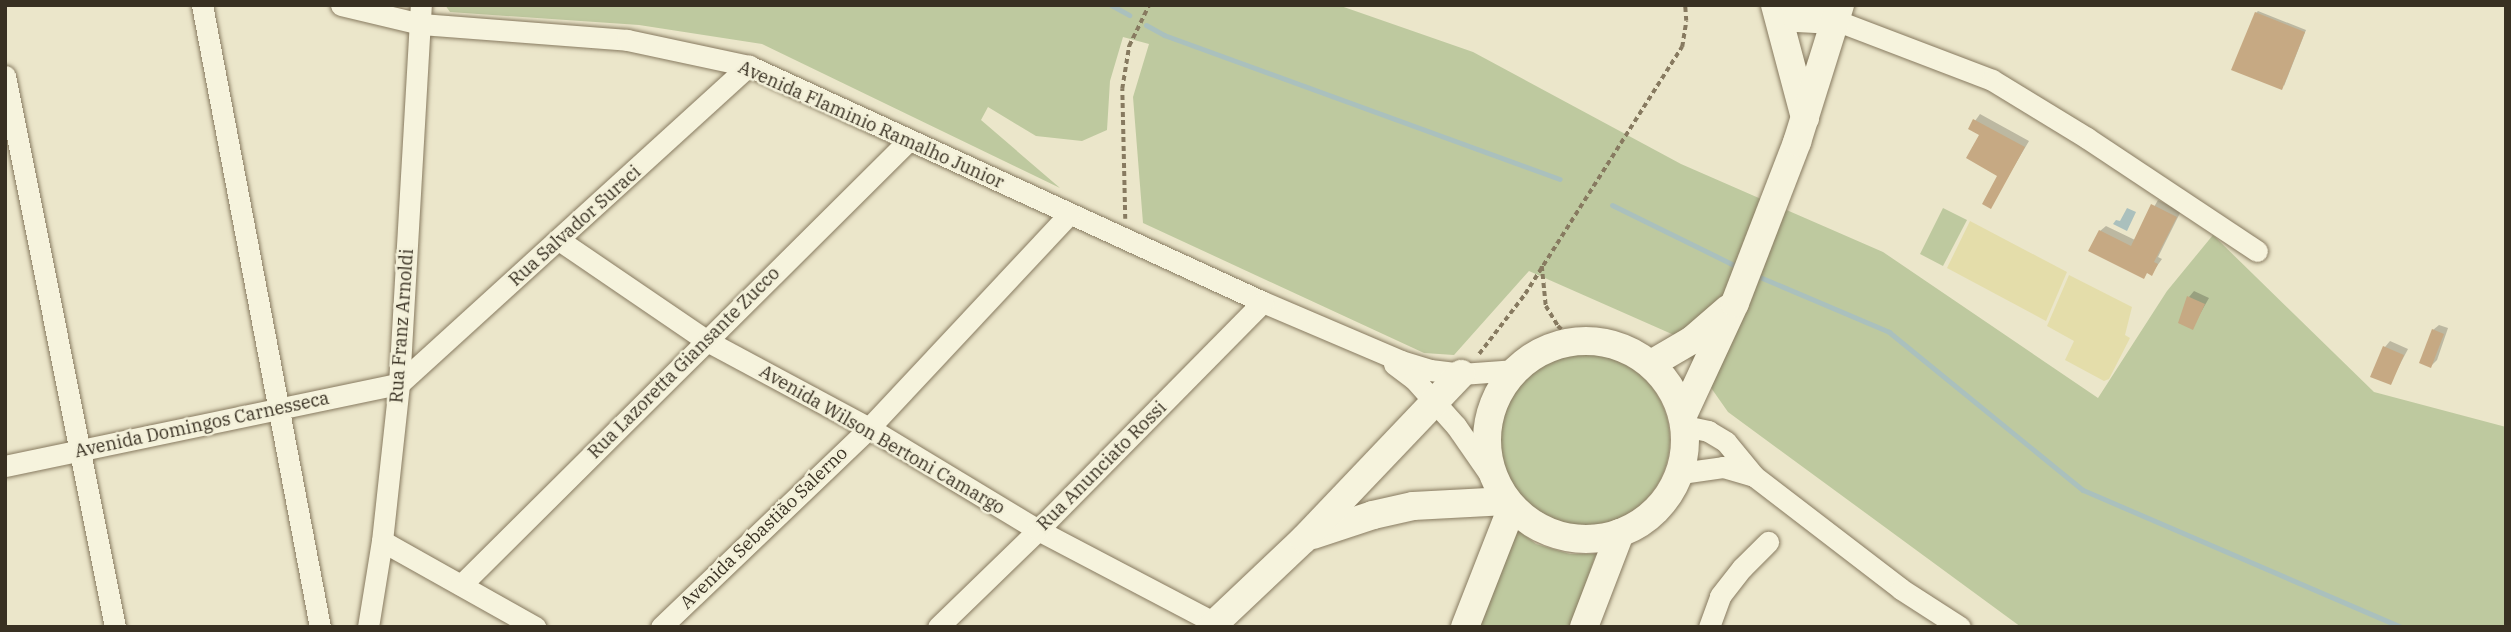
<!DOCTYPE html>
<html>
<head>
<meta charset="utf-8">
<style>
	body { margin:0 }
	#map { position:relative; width:2511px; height:632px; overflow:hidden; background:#ebe6ca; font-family:"IBM Plex Serif",serif }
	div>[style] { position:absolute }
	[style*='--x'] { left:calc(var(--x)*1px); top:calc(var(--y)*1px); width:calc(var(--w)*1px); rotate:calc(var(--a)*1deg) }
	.green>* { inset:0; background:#bec99f }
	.round { border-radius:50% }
	.sand>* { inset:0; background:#e4ddaa }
	.water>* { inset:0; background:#aac0bd }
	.shadow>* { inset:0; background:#0003 }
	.stream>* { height:5px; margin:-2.5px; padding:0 2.5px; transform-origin:2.5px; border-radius:2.5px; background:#aac0bd }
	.building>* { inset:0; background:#c6a983 }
	.path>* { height:3.5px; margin-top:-1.75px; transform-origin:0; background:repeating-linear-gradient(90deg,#877a60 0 5px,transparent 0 8.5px) }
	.roads { filter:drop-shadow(0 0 2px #877a60) drop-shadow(0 0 2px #877a60) }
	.street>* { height:21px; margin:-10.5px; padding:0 10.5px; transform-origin:10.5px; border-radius:10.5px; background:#f6f3dd }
	.secondary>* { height:28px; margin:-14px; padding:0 14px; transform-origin:14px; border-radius:14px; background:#f6f3dd }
	.secondary>.ring { margin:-14px; padding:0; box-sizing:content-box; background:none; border:28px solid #f6f3dd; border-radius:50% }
	span { translate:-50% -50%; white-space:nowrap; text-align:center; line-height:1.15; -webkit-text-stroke:5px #f3f0d9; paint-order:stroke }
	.street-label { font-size:18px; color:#383022 }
	.frame { position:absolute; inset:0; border:7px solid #383022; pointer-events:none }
</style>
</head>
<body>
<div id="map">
	<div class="green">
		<div style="clip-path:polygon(445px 5px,1338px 5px,1473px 52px,1681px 164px,1883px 252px,2098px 398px,2167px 291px,2213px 235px,2374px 392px,2506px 427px,2506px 627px,2021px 627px,1728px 412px,1674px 335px,1529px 271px,1454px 355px,1424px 353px,1143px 223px,1133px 97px,1149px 44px,1123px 37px,1110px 81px,1107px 130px,1082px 141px,1036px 136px,988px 107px,981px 120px,1060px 188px,762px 44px,639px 25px,450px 12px)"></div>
		<div style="clip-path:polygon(1943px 208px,1967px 220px,1943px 266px,1920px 254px)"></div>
		<div class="round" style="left:1498px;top:354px;width:172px;height:172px"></div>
		<div style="clip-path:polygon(1510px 524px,1536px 544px,1570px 554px,1596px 554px,1570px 627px,1472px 627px)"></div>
	</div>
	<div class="sand">
		<div style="clip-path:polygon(1970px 221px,2067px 272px,2046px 321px,1947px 268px)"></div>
		<div style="clip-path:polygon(2069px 275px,2132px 307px,2125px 335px,2130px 338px,2109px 379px,2104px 381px,2065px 360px,2074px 341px,2047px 326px)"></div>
	</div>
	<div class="water">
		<div style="clip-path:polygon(2127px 208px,2136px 212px,2127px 231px,2113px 224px,2116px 220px,2120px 221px)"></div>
	</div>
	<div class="shadow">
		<div style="clip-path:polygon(2258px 11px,2306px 30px,2284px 86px,2256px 13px)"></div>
		<div style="clip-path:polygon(1980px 114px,2029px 141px,1990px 207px,2000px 175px,1981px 134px,1970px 128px)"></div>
		<div style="clip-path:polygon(2158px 200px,2181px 211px,2158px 257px,2162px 259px,2152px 273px,2100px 231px,2106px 226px,2135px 240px)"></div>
		<div style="clip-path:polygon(2194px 291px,2209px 298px,2192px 328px,2189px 297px)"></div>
		<div style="clip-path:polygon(2439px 325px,2448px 328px,2437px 360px,2431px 366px,2433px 330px)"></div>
		<div style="clip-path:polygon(2390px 341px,2408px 349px,2390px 383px,2385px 347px)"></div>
	</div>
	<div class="stream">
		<div style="--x:1111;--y:5;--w:21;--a:29"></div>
		<div style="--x:1146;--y:25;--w:21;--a:29"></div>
		<div style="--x:1164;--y:35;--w:421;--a:20"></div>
		<div style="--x:1612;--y:205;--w:143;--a:26.2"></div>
		<div style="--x:1755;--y:275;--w:146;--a:23"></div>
		<div style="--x:1889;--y:332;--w:250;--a:39.2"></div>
		<div style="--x:2083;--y:490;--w:346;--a:23.3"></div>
	</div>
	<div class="building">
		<div style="clip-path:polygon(2255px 12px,2305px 32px,2282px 90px,2231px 70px)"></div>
		<div style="clip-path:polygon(1973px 119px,2025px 147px,1991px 209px,1982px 204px,1997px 176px,1966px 158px,1979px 135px,1968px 129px)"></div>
		<div style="clip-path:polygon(2151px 204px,2177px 217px,2154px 262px,2158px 264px,2152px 276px,2147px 273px,2144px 279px,2088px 251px,2099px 230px,2131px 246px)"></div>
		<div style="clip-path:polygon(2187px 296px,2205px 304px,2193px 330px,2178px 323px)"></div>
		<div style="clip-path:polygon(2432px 329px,2444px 334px,2431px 368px,2419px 363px)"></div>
		<div style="clip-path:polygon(2383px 346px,2404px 355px,2391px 385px,2370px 377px)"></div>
	</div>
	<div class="path">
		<div style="--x:1125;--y:219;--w:130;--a:-91.3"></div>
		<div style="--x:1122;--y:89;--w:44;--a:-80.8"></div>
		<div style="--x:1129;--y:46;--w:46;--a:-64"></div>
		<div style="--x:1542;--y:266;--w:40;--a:84.3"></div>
		<div style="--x:1546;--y:306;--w:23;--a:59"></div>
		<div style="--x:1558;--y:326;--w:22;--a:43"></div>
		<div style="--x:1479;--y:354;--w:76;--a:-52.5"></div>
		<div style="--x:1525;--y:294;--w:293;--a:-57.6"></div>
		<div style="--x:1682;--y:47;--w:26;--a:-81"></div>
		<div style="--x:1686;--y:21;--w:16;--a:-94"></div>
	</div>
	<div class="roads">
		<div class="street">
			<div style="--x:202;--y:5;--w:633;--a:79.26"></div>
			<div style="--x:341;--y:5;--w:82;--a:13.4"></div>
			<div style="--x:421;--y:24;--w:207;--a:4.4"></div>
			<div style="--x:627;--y:40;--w:125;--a:12"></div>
			<div style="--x:749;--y:66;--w:566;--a:24.66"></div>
			<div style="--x:1263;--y:302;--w:150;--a:23.1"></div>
			<div style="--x:1401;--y:361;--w:30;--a:17"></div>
			<div style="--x:1430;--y:370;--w:31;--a:7"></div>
			<div style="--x:1461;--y:374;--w:55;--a:-4.2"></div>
			<div style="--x:1835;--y:20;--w:168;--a:20.9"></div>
			<div style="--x:1992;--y:80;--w:111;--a:31.4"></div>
			<div style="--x:2087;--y:138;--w:204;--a:33.6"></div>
			<div style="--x:5;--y:76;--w:562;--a:78.71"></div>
			<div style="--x:559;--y:240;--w:179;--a:34.3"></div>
			<div style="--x:707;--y:341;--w:184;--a:28.2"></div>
			<div style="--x:869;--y:428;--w:197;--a:31.1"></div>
			<div style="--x:1038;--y:530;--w:200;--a:27.7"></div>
			<div style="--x:1394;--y:364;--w:25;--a:37"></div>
			<div style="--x:1414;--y:379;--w:63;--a:48.2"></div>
			<div style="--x:1456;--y:426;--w:72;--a:55.2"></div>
			<div style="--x:1685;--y:426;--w:24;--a:12"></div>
			<div style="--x:1708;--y:431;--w:21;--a:31"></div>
			<div style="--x:1726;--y:442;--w:44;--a:50.5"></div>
			<div style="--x:1754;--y:476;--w:185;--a:37.5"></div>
			<div style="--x:1901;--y:589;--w:70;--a:32.8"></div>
			<div style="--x:5;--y:466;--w:402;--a:-11.8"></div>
			<div style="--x:399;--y:384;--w:473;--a:-42.3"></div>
			<div style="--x:1681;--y:473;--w:42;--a:-8.1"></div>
			<div style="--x:1723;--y:467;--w:32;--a:16"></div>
			<div style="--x:382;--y:541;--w:176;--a:29.3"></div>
			<div style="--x:461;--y:585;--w:630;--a:-44.81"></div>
			<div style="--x:368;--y:627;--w:87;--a:-80.8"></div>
			<div style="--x:382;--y:541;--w:158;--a:-83.8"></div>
			<div style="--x:399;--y:384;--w:380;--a:-86.7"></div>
			<div style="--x:661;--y:627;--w:288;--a:-43.7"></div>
			<div style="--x:869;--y:428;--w:293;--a:-46.9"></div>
			<div style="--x:938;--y:627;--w:139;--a:-44.1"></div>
			<div style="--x:1038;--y:530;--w:320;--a:-45.4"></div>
			<div style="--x:1709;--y:627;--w:33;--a:-70"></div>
			<div style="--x:1720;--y:596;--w:36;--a:-52"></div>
			<div style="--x:1742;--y:568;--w:37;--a:-45"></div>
		</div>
		<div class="secondary">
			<div style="--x:1775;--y:5;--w:117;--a:75.1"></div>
			<div style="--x:1783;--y:5;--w:19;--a:43"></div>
			<div style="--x:1797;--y:18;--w:38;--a:3"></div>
			<div class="ring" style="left:1487px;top:341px;width:170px;height:170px"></div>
			<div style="--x:1651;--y:364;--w:48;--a:-30.3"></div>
			<div style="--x:1692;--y:340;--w:48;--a:-40.7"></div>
			<div style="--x:1683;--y:415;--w:123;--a:-65.1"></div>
			<div style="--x:1735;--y:303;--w:173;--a:-68.9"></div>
			<div style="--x:1797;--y:142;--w:144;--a:-72.6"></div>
			<div style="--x:1313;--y:535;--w:63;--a:-18.4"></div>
			<div style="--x:1373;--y:515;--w:41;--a:-12.7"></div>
			<div style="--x:1413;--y:506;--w:94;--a:-3"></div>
			<div style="--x:1211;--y:627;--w:128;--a:-43.4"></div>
			<div style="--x:1304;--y:539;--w:228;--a:-46.4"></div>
			<div style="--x:1465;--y:627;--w:129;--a:-68.6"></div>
			<div style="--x:1584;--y:627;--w:101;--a:-69"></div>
		</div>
	</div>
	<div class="street-label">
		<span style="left:871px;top:125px;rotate:24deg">Avenida Flaminio Ramalho Junior</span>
		<span style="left:575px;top:226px;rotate:-42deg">Rua Salvador Suraci</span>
		<span style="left:402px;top:326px;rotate:-86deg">Rua Franz Arnoldi</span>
		<span style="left:684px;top:363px;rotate:-45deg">Rua Lazoretta Giansante Zucco</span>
		<span style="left:202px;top:425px;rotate:-12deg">Avenida Domingos Carnesseca</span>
		<span style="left:882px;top:440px;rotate:30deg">Avenida Wilson Bertoni Camargo</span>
		<span style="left:1102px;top:466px;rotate:-45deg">Rua Anunciato Rossi</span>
		<span style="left:764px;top:528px;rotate:-44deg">Avenida Sebastião Salerno</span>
	</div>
	<div class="frame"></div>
</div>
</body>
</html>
